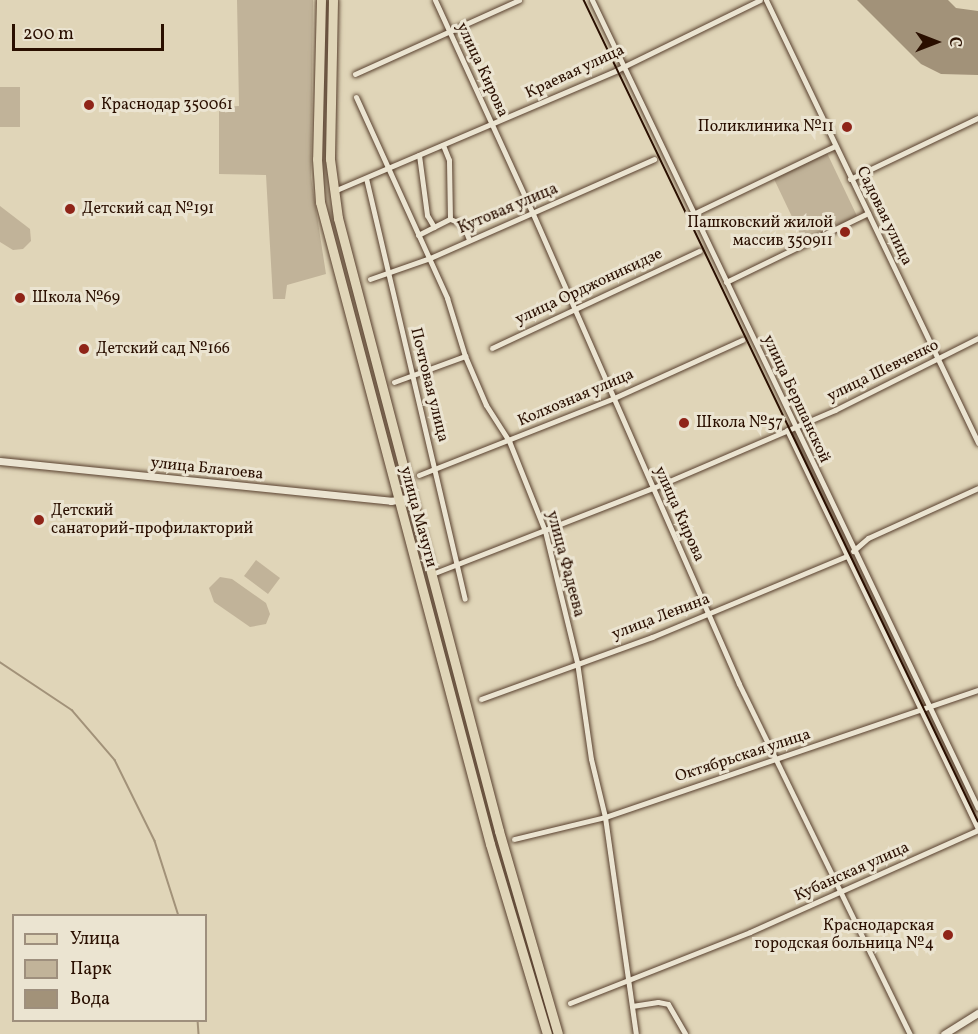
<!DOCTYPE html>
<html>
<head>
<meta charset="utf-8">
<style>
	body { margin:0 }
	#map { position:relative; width:978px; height:1034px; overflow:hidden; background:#e0d5b8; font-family:Vollkorn,serif }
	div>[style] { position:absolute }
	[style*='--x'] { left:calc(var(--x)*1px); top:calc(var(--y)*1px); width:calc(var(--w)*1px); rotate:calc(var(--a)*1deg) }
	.green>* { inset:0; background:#c1b399 }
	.water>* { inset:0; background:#a29279 }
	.stream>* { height:1.5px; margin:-0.75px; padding:0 0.75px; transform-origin:0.75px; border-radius:0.75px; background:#a29279 }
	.roads { filter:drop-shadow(0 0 2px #58402e) drop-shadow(0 0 2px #58402e) }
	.minor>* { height:5px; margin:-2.5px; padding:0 2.5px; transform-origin:2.5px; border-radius:2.5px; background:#ebe4d1 }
	.tertiary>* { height:7px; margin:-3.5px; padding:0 3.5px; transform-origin:3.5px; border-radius:3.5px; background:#ebe4d1 }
	.primary>* { height:9px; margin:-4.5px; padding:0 4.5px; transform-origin:4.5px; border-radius:4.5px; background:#e0d5b8 }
	.tram>* { height:1.5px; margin:-0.75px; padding:0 0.75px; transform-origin:0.75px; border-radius:0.75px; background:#2a0f00 }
	.dots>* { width:16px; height:16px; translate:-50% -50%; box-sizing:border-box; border:3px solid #ebe4d1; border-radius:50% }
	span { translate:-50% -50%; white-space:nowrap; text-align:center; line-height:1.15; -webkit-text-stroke:6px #ebe4d1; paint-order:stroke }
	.street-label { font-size:16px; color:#2a0f00 }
	.poi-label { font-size:16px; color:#2a0f00 }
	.left { translate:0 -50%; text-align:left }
	.right { translate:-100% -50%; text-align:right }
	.legend { position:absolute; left:12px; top:914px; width:195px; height:108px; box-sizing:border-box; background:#ebe4d1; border:2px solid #9e8f7d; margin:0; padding:8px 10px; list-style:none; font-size:18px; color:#2a0f00 }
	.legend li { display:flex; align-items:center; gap:12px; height:30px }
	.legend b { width:30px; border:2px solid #9e8f7d }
	.north { position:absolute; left:906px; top:12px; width:60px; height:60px; -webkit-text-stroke:4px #ebe4d1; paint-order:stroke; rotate:90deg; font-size:16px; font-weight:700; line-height:24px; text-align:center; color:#2a0f00 }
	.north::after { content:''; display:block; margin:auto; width:21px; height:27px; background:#2a0f00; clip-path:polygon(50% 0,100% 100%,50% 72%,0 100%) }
	.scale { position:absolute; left:12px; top:24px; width:152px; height:27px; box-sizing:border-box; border:3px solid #2a0f00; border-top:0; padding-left:8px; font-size:18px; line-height:21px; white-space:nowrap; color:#2a0f00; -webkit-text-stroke:4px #ebe4d1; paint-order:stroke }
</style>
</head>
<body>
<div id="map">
	<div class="green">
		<div style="clip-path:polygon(237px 0,313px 0,311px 177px,326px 274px,287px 285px,285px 299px,273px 299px,266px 175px,219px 174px,219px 107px,239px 106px)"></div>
		<div style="clip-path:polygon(0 87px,20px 87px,20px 127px,0 127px)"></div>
		<div style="clip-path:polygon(827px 153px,857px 216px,804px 242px,774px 179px)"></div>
		<div style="clip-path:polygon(0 206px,30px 229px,31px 241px,23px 249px,13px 250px,0 242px)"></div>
		<div style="clip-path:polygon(256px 560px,280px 578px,268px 594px,244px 576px)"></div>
		<div style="clip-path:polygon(220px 577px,232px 579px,266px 603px,270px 614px,266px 624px,250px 627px,214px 602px,209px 588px)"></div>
	</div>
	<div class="water">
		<div style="clip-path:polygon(857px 0,948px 0,956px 8px,978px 11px,978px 75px,941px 74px,921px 64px)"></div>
	</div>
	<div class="stream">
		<div style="--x:0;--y:662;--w:87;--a:33.7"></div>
		<div style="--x:72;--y:710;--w:66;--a:49.3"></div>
		<div style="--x:115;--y:760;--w:90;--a:63.7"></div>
		<div style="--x:155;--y:841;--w:79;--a:72.3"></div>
		<div style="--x:198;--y:1020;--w:14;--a:86"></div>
	</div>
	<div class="roads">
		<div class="minor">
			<div style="--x:435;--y:0;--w:235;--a:65.4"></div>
			<div style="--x:533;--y:214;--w:513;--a:66.33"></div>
			<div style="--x:739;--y:684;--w:390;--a:64"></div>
			<div style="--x:592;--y:0;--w:895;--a:64.47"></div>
			<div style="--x:766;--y:0;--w:491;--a:64.4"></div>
			<div style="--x:355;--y:74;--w:180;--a:-24.3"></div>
			<div style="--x:356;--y:97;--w:221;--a:65.6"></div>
			<div style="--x:447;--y:298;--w:61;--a:72.8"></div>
			<div style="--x:465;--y:356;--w:53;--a:66.8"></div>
			<div style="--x:486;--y:405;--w:43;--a:57.4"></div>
			<div style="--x:509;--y:441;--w:97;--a:68.2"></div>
			<div style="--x:545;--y:531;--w:135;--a:76.3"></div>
			<div style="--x:577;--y:662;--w:98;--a:81.8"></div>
			<div style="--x:591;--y:759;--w:60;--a:76.4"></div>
			<div style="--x:605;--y:817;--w:219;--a:81.9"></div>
			<div style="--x:419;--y:155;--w:61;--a:82.4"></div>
			<div style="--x:427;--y:215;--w:14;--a:60"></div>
			<div style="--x:366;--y:178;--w:432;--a:76.8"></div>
			<div style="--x:850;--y:179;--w:142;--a:-25.5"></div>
			<div style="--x:334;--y:191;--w:308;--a:-23.1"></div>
			<div style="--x:617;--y:70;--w:159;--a:-26.1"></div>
			<div style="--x:693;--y:214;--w:157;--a:-25.6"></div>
			<div style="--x:450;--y:219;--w:14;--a:21"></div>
			<div style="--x:463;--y:224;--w:17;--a:69"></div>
			<div style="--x:418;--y:235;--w:36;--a:-27"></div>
			<div style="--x:450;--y:219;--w:59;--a:-91"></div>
			<div style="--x:449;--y:160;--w:16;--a:-112"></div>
			<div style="--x:370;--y:279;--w:64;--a:-19.3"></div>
			<div style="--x:430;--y:258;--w:245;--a:-23.8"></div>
			<div style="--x:726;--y:282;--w:158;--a:-25.9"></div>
			<div style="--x:492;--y:348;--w:229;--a:-25.1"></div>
			<div style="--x:394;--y:382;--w:76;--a:-20.1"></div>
			<div style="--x:787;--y:430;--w:442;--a:64.4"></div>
			<div style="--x:419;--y:475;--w:210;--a:-21.5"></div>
			<div style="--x:614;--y:398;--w:141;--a:-24.4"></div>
			<div style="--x:853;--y:551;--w:20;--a:-41"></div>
			<div style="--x:868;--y:538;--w:121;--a:-24.4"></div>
			<div style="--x:432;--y:574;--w:237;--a:-21.3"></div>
			<div style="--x:653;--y:488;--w:198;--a:-23.2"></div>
			<div style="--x:835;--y:410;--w:160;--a:-26.7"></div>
			<div style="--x:481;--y:699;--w:182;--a:-19.9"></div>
			<div style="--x:652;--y:637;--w:211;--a:-22.6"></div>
			<div style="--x:514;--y:839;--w:94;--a:-13.6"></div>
			<div style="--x:605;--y:817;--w:394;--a:-18.8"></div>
			<div style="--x:570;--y:1003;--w:193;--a:-21.5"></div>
			<div style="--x:750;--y:932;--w:250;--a:-24.1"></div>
			<div style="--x:632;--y:1006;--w:26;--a:-9"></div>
			<div style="--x:658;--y:1002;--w:10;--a:11"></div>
			<div style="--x:668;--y:1004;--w:34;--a:60"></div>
		</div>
		<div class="tertiary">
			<div style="--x:0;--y:461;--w:393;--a:5.8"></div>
			<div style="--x:391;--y:501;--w:20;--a:-11"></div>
			<div style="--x:944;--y:1034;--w:40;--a:-32"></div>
		</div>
		<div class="primary">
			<div style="--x:321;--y:0;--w:159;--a:91.4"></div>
			<div style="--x:317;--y:159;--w:43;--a:86"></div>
			<div style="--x:320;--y:202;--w:664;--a:75.17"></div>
			<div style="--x:490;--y:844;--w:198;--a:73.3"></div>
			<div style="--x:333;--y:0;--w:159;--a:91.1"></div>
			<div style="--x:330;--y:159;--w:60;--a:82.3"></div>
			<div style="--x:338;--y:218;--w:634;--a:75.28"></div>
			<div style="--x:499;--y:831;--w:211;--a:73.8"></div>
		</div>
	</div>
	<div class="tram">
		<div style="--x:584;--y:0;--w:911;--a:64.36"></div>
	</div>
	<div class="dots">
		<div style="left:89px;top:105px;background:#8f2418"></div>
		<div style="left:847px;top:127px;background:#8f2418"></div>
		<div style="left:70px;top:209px;background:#8f2418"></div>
		<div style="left:845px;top:232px;background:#8f2418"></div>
		<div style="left:20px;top:298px;background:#8f2418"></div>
		<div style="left:84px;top:349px;background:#8f2418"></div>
		<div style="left:684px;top:423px;background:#8f2418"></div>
		<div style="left:39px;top:520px;background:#8f2418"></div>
		<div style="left:948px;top:935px;background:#8f2418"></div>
	</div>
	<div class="street-label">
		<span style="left:482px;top:70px;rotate:65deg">улица Кирова</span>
		<span style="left:575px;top:72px;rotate:-25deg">Краевая улица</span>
		<span style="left:508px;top:209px;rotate:-23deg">Кутовая улица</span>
		<span style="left:884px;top:216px;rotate:64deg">Садовая улица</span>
		<span style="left:589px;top:287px;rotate:-25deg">улица Орджоникидзе</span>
		<span style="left:883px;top:371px;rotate:-26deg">улица Шевченко</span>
		<span style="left:429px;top:385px;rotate:76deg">Почтовая улица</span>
		<span style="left:576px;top:398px;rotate:-23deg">Колхозная улица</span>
		<span style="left:796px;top:399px;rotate:65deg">улица Бершанской</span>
		<span style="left:207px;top:469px;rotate:6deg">улица Благоева</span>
		<span style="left:679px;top:514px;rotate:66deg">улица Кирова</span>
		<span style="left:418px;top:517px;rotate:75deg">улица Мачуги</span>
		<span style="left:565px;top:564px;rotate:75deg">улица Фадеева</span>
		<span style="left:661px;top:617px;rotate:-21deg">улица Ленина</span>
		<span style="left:743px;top:756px;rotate:-18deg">Октябрьская улица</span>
		<span style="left:852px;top:872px;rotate:-24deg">Кубанская улица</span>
	</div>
	<div class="poi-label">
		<span class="left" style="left:101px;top:105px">Краснодар 350061</span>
		<span class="right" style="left:834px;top:127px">Поликлиника №11</span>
		<span class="left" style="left:82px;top:209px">Детский сад №191</span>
		<span class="right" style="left:833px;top:232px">Пашковский жилой<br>массив 350911</span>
		<span class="left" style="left:32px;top:298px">Школа №69</span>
		<span class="left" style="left:96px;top:349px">Детский сад №166</span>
		<span class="left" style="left:696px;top:423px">Школа №57</span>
		<span class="left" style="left:51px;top:520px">Детский<br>санаторий-профилакторий</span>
		<span class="right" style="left:934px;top:935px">Краснодарская<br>городская больница №4</span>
	</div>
	<ul class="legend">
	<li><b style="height:8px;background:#e0d5b8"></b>Улица</li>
	<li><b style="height:16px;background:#c1b399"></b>Парк</li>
	<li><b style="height:16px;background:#a29279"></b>Вода</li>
	</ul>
	<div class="north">С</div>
	<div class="scale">200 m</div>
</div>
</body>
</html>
